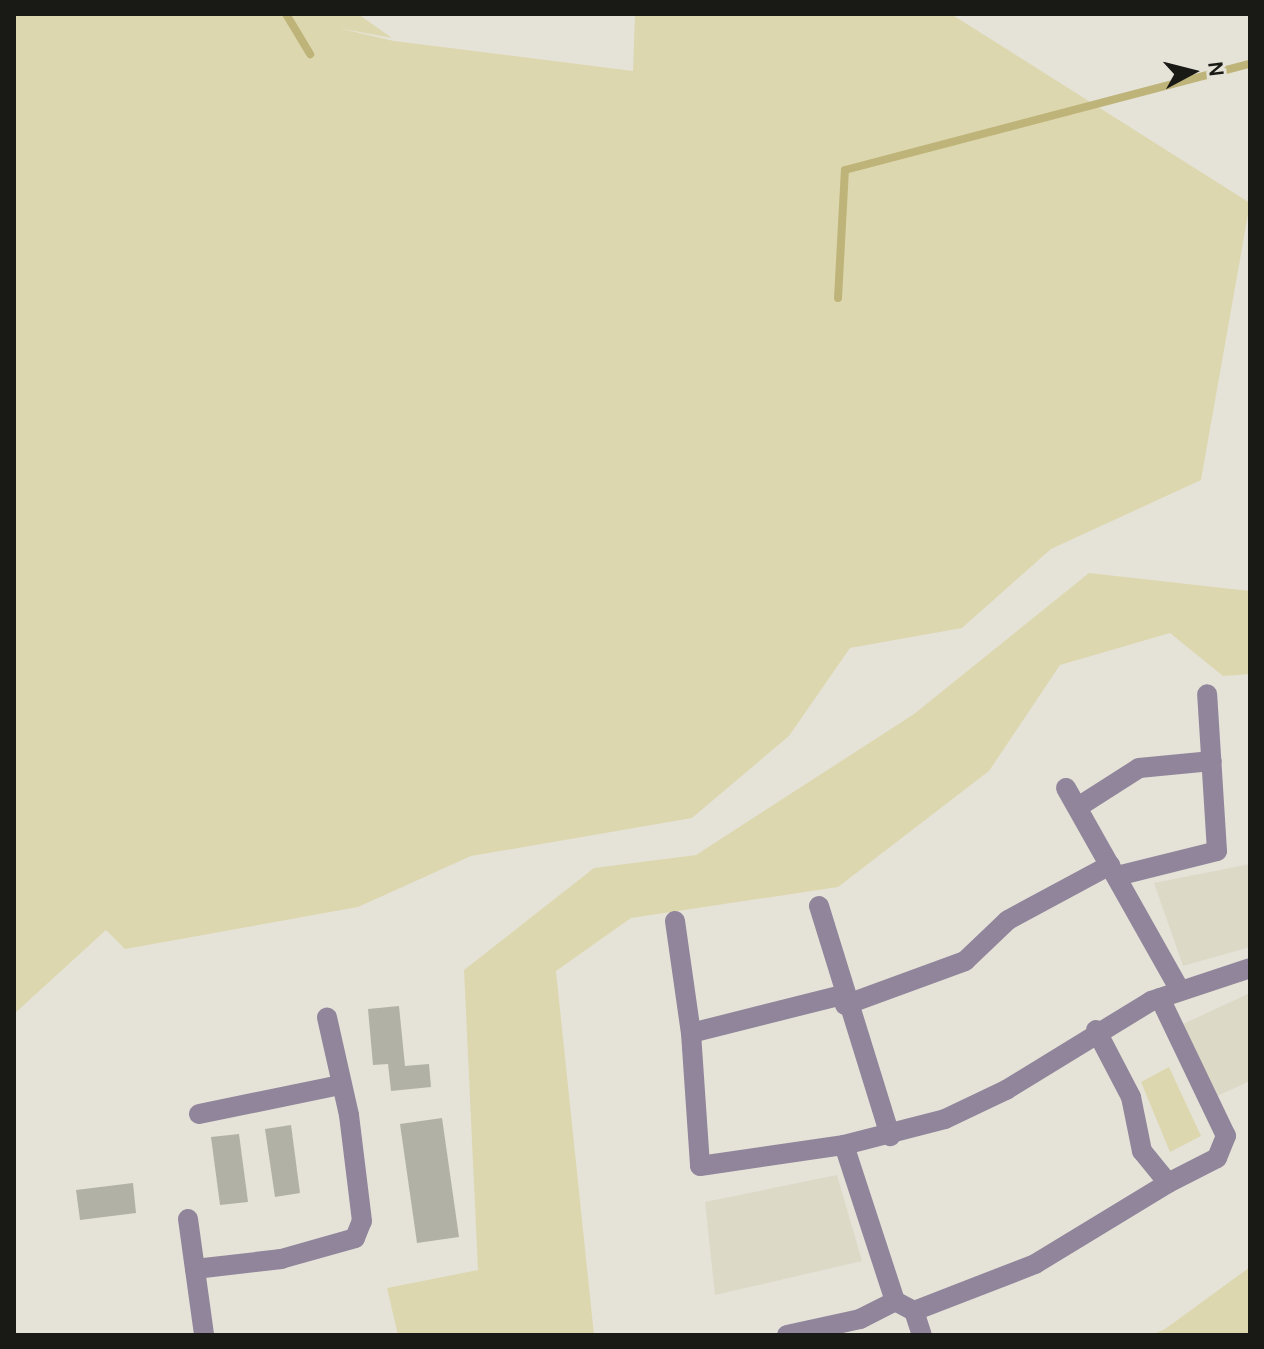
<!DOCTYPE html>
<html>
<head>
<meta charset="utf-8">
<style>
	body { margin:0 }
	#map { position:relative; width:1264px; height:1349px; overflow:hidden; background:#e5e3d8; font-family:Karla,sans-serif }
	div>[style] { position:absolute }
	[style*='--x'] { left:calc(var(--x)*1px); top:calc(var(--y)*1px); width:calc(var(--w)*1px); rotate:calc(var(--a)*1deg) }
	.built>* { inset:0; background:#dcd9c7 }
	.green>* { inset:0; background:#ddd7af }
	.stream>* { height:8px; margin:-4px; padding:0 4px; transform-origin:4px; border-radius:4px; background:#beb479 }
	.building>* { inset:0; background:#b2b1a6 }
	.minor>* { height:20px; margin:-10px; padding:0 10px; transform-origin:10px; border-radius:10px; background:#91859b }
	span { translate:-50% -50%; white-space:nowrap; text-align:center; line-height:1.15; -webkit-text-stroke:8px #e5e3d8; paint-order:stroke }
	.frame { position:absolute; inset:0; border:16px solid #191915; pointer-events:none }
	.north { position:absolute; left:1152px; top:32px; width:80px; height:80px; -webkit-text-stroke:6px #e5e3d8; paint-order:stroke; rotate:83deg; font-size:22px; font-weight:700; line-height:32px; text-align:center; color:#191915 }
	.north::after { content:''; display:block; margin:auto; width:28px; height:36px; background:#191915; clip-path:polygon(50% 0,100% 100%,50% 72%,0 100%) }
</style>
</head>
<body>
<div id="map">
	<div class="built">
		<div style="clip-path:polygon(1250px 864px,1250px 947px,1183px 966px,1154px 883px)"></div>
		<div style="clip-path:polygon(1250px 993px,1250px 1081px,1215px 1097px,1181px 1025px)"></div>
		<div style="clip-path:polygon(837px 1175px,862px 1261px,715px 1295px,705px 1202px)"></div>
	</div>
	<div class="green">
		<div style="clip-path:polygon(14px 14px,358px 14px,392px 38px,338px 28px,394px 41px,633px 71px,635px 14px,951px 14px,1250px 203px,1201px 480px,1051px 549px,962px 628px,850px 648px,789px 736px,692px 818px,471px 856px,358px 907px,125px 949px,106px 930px,14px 1014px)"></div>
		<div style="clip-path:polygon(1089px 573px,1250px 591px,1250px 674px,1223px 676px,1170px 633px,1060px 665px,989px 771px,838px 887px,631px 918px,556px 971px,594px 1335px,398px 1335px,387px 1288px,478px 1270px,464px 970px,594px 868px,696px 855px,914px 714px)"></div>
		<div style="clip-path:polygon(1169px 1067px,1201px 1136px,1170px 1152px,1141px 1082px)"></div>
		<div style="clip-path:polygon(1250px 1267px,1250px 1335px,1151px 1335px,1165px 1329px)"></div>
	</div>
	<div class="stream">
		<div style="--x:286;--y:14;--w:47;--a:59"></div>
		<div style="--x:838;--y:298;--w:128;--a:-86.9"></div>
		<div style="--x:845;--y:170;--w:419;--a:-14.7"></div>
	</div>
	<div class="building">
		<div style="clip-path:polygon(399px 1006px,405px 1066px,429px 1064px,431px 1087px,391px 1091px,388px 1064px,373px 1065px,368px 1009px)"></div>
		<div style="clip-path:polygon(442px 1118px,459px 1237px,417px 1243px,400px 1124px)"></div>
		<div style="clip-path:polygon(291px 1125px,300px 1193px,275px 1197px,265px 1129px)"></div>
		<div style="clip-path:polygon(239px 1134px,248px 1202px,220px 1205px,211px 1137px)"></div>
		<div style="clip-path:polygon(133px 1183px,136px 1213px,80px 1220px,76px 1190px)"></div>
	</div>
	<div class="minor">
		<div style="--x:1066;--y:788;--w:232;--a:60.6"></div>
		<div style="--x:1078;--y:807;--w:72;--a:-32.6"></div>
		<div style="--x:1139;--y:768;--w:73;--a:-5.5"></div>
		<div style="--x:1117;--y:876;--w:103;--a:-14"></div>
		<div style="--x:1217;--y:851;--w:157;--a:-93.6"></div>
		<div style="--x:819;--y:906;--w:241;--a:72.8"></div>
		<div style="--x:675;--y:921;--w:113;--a:81.9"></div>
		<div style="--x:691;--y:1033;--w:133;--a:86.1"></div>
		<div style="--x:700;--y:1166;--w:146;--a:-8.3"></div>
		<div style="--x:844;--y:1145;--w:104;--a:-14.4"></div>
		<div style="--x:945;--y:1119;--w:68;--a:-25.4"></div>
		<div style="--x:1006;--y:1090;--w:170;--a:-31.5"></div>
		<div style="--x:1151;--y:1001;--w:104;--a:-18.4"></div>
		<div style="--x:845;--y:1005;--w:128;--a:-20.1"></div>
		<div style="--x:965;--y:961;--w:59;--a:-43.6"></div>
		<div style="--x:1008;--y:920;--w:116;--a:-28.3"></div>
		<div style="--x:1096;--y:1030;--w:76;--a:62.4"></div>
		<div style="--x:1131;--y:1097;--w:55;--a:78.5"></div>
		<div style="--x:1142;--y:1151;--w:41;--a:50.9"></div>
		<div style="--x:1168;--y:1183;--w:55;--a:-27"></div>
		<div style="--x:1217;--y:1158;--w:24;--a:-68"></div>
		<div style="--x:1226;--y:1136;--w:153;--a:-115.6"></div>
		<div style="--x:691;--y:1033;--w:156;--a:-14.1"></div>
		<div style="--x:199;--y:1114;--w:144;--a:-11.6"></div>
		<div style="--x:844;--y:1145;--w:164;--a:71.9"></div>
		<div style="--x:895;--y:1301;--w:21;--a:28"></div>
		<div style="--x:914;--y:1311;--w:25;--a:72"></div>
		<div style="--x:188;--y:1219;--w:117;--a:82.1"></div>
		<div style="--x:195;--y:1269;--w:87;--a:-6.6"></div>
		<div style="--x:281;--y:1259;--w:77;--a:-15.8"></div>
		<div style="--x:355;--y:1238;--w:18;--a:-68"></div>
		<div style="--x:362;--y:1221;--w:107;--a:-97"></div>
		<div style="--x:349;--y:1115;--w:100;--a:-102.7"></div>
		<div style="--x:914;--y:1311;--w:130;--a:-21.2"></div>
		<div style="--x:1035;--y:1264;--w:156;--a:-31.3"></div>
		<div style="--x:787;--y:1335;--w:75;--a:-12.4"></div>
		<div style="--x:860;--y:1319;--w:39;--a:-27"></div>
	</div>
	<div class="frame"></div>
	<div class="north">N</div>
</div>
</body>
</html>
